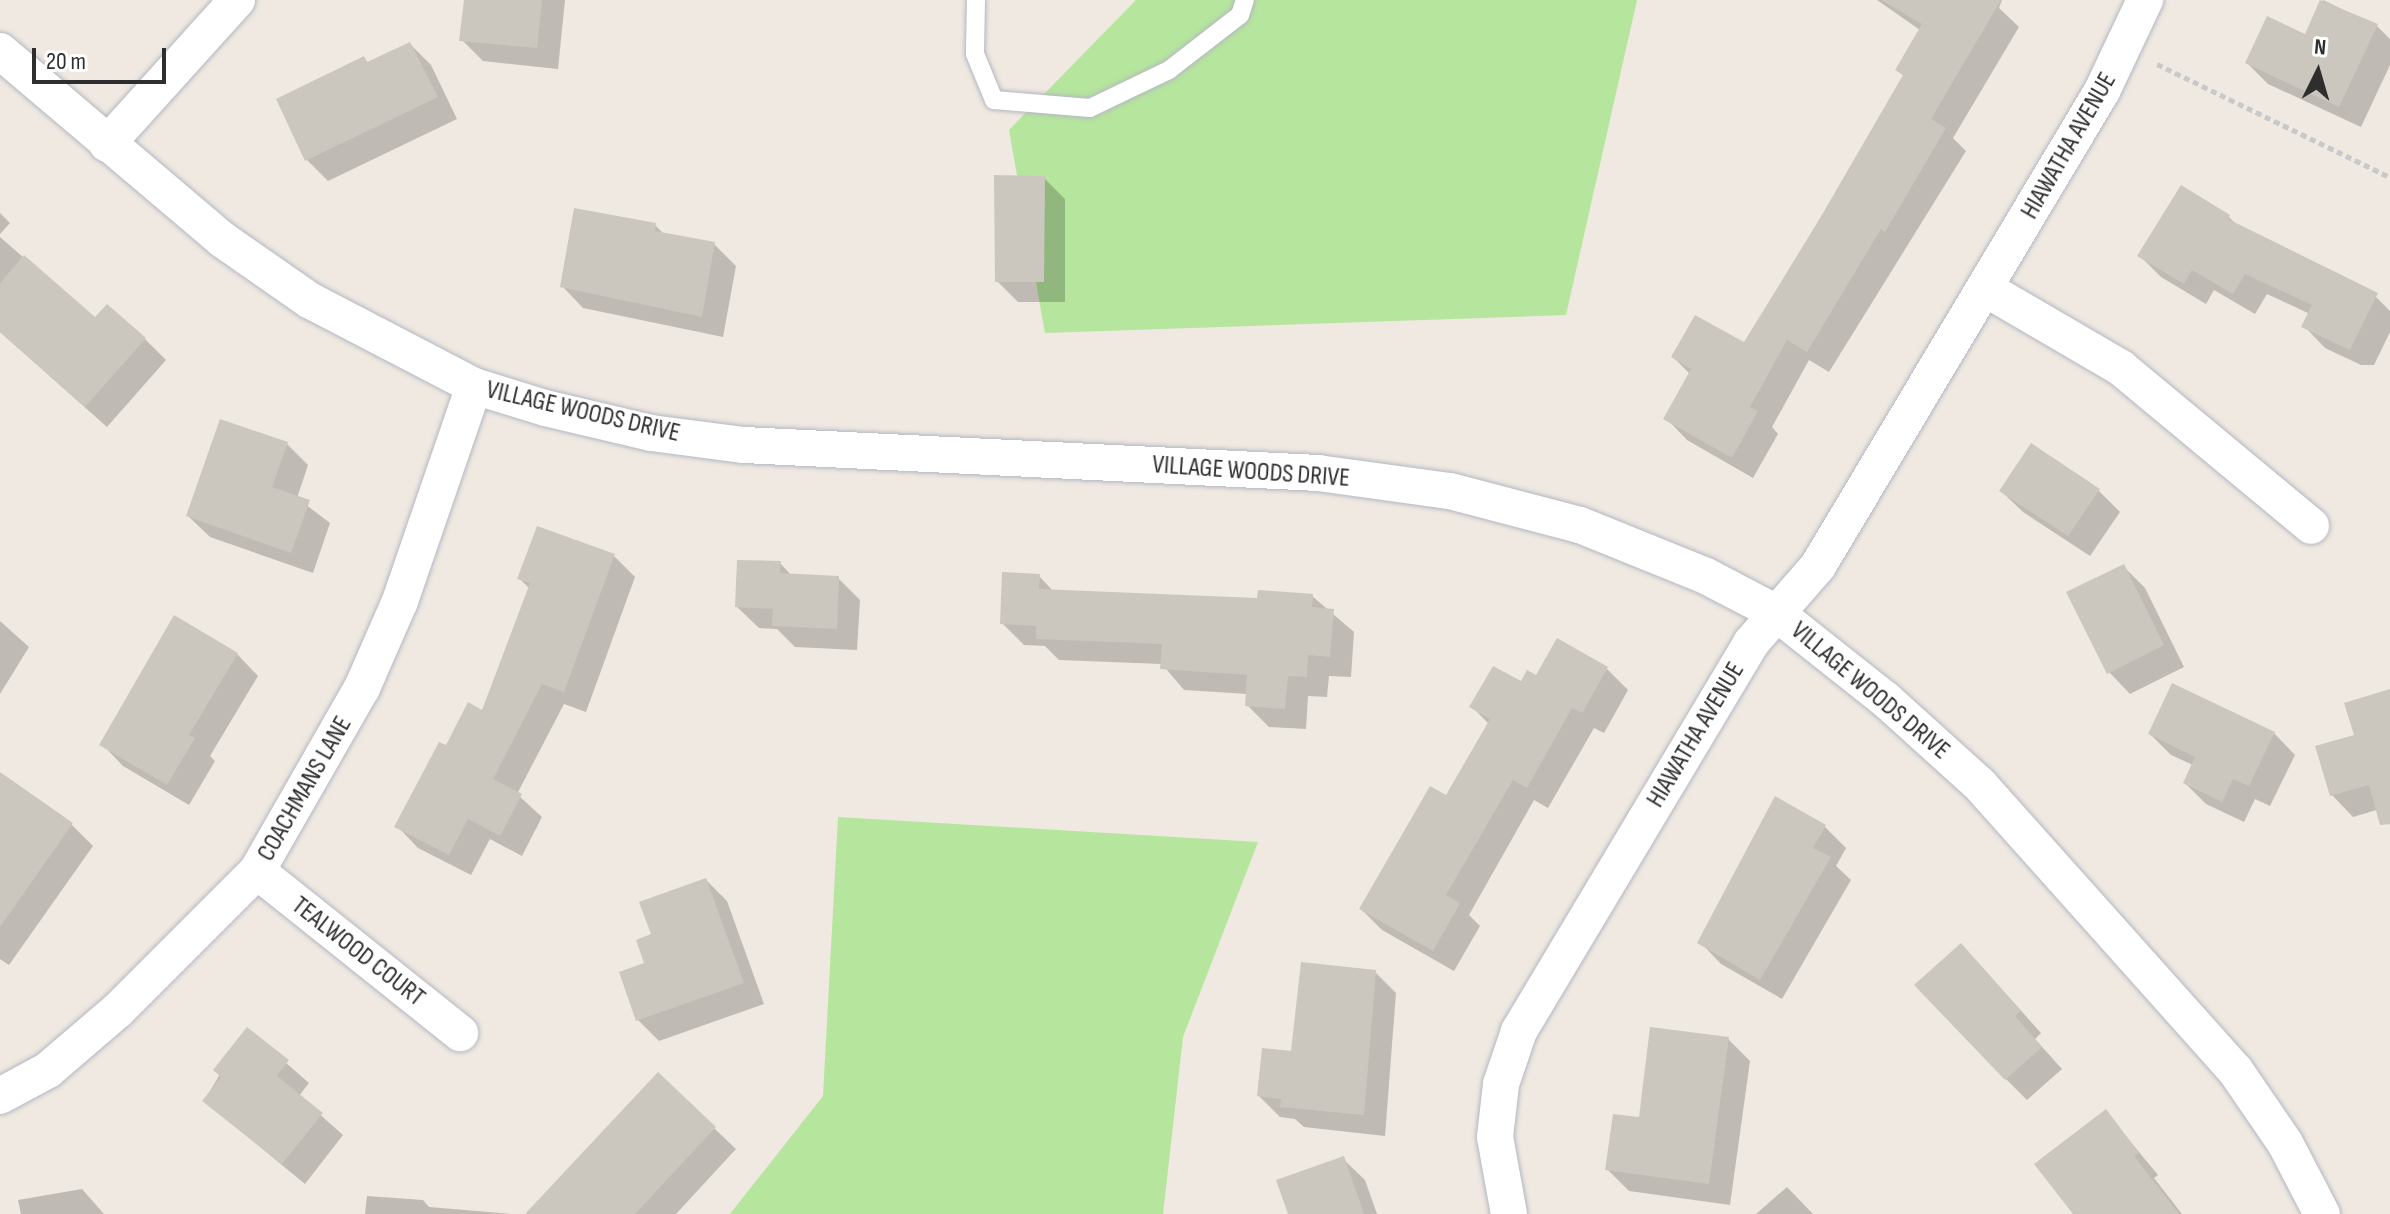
<!DOCTYPE html>
<html>
<head>
<meta charset="utf-8">
<style>
	body { margin:0 }
	#map { position:relative; width:2390px; height:1214px; overflow:hidden; background:#efe9e1; font-family:"Sofia Sans Condensed",sans-serif }
	div>[style] { position:absolute }
	[style*='--x'] { left:calc(var(--x)*1px); top:calc(var(--y)*1px); width:calc(var(--w)*1px); rotate:calc(var(--a)*1deg) }
	.green>* { inset:0; background:#b6e59e }
	.shadow>* { inset:0; background:#0003 }
	.building>* { inset:0; background:#cbc7bf }
	.path>* { height:5px; margin-top:-2.5px; transform-origin:0; background:repeating-linear-gradient(90deg,#c9c9c9 0 6px,transparent 0 10px) }
	.roads { filter:drop-shadow(0 0 2px #b4b7c1) drop-shadow(0 0 2px #b4b7c1) }
	.lane>* { height:18px; margin:-9px; padding:0 9px; transform-origin:9px; border-radius:9px; background:#fff }
	.street>* { height:36px; margin:-18px; padding:0 18px; transform-origin:18px; border-radius:18px; background:#fff }
	span { translate:-50% -50%; white-space:nowrap; text-align:center; line-height:1.15; -webkit-text-stroke:6px #fff; paint-order:stroke }
	.street-label { font-size:26px; color:#2e2e2e }
	.north { position:absolute; left:2278px; top:32px; width:80px; height:80px; -webkit-text-stroke:6px #fff; paint-order:stroke; rotate:5deg; font-size:22px; font-weight:700; line-height:32px; text-align:center; color:#2e2e2e }
	.north::after { content:''; display:block; margin:auto; width:28px; height:36px; background:#2e2e2e; clip-path:polygon(50% 0,100% 100%,50% 72%,0 100%) }
	.scale { position:absolute; left:32px; top:48px; width:134px; height:36px; box-sizing:border-box; border:4px solid #2e2e2e; border-top:0; padding-left:10px; font-size:24px; line-height:28px; white-space:nowrap; color:#2e2e2e; -webkit-text-stroke:6px #fff; paint-order:stroke }
</style>
</head>
<body>
<div id="map">
	<div class="green">
		<div style="clip-path:polygon(1136px 0,1637px 0,1566px 315px,1045px 333px,1009px 130px)"></div>
		<div style="clip-path:polygon(838px 817px,1258px 842px,1183px 1037px,1163px 1214px,730px 1214px,823px 1096px)"></div>
	</div>
	<div class="shadow">
		<div style="clip-path:polygon(466px 0,565px 0,558px 69px,483px 61px,462px 40px)"></div>
		<div style="clip-path:polygon(1877px 0,2002px 0,1999px 8px,2019px 27px,1953px 138px,1966px 151px,1829px 372px,1809px 360px,1772px 427px,1778px 434px,1753px 478px,1687px 440px,1666px 418px,1690px 374px,1673px 357px,1744px 345px,1905px 77px,1897px 70px,1920px 30px)"></div>
		<div style="clip-path:polygon(2323px 0,2377px 26px,2390px 39px,2390px 65px,2361px 127px,2268px 84px,2247px 63px,2306px 37px)"></div>
		<div style="clip-path:polygon(410px 44px,431px 65px,457px 119px,328px 181px,307px 160px,364px 59px,369px 64px)"></div>
		<div style="clip-path:polygon(1044px 178px,1065px 199px,1065px 302px,1018px 302px,997px 281px)"></div>
		<div style="clip-path:polygon(0 213px,10px 223px,0 234px)"></div>
		<div style="clip-path:polygon(2229px 217px,2239px 227px,2371px 292px,2390px 311px,2390px 332px,2374px 365px,2361px 365px,2325px 348px,2304px 326px,2310px 314px,2267px 294px,2255px 314px,2214px 290px,2206px 304px,2161px 277px,2140px 256px)"></div>
		<div style="clip-path:polygon(655px 225px,665px 235px,714px 244px,736px 266px,723px 337px,583px 308px,562px 286px)"></div>
		<div style="clip-path:polygon(0 237px,95px 320px,145px 339px,166px 360px,107px 427px,0 332px)"></div>
		<div style="clip-path:polygon(287px 444px,308px 465px,297px 498px,330px 523px,313px 573px,210px 537px,188px 516px)"></div>
		<div style="clip-path:polygon(2031px 446px,2099px 491px,2120px 512px,2090px 556px,2023px 512px,2001px 491px)"></div>
		<div style="clip-path:polygon(614px 556px,635px 577px,586px 712px,564px 704px,517px 794px,542px 817px,522px 856px,490px 839px,471px 875px,418px 848px,397px 826px,447px 748px,483px 713px,530px 589px,519px 578px)"></div>
		<div style="clip-path:polygon(780px 563px,792px 576px,838px 578px,860px 600px,857px 650px,795px 647px,777px 629px,759px 628px,737px 607px)"></div>
		<div style="clip-path:polygon(2123px 566px,2145px 588px,2184px 667px,2130px 694px,2109px 672px)"></div>
		<div style="clip-path:polygon(1039px 576px,1054px 592px,1259px 600px,1312px 596px,1354px 632px,1351px 677px,1329px 676px,1327px 697px,1308px 696px,1306px 729px,1269px 727px,1247px 705px,1248px 694px,1184px 690px,1162px 664px,1059px 660px,1045px 646px,1024px 645px,1002px 623px)"></div>
		<div style="clip-path:polygon(0 621px,29px 647px,0 694px)"></div>
		<div style="clip-path:polygon(237px 654px,258px 676px,210px 756px,215px 761px,189px 805px,123px 766px,102px 744px)"></div>
		<div style="clip-path:polygon(1607px 669px,1628px 690px,1604px 733px,1594px 728px,1548px 808px,1534px 800px,1469px 915px,1480px 926px,1454px 971px,1382px 930px,1361px 909px,1446px 798px,1489px 724px,1471px 706px,1537px 678px)"></div>
		<div style="clip-path:polygon(2390px 691px,2390px 806px,2353px 817px,2332px 795px,2356px 736px)"></div>
		<div style="clip-path:polygon(2274px 733px,2295px 755px,2270px 806px,2255px 799px,2244px 822px,2206px 804px,2185px 783px,2193px 765px,2171px 755px,2150px 734px)"></div>
		<div style="clip-path:polygon(0 780px,72px 825px,93px 846px,9px 965px,0 959px)"></div>
		<div style="clip-path:polygon(1775px 799px,1825px 827px,1846px 848px,1836px 866px,1851px 880px,1782px 999px,1721px 964px,1700px 942px)"></div>
		<div style="clip-path:polygon(706px 880px,727px 901px,764px 1004px,659px 1041px,638px 1020px,653px 935px)"></div>
		<div style="clip-path:polygon(1982px 967px,2041px 1033px,2035px 1039px,2062px 1069px,2027px 1100px,2006px 1079px)"></div>
		<div style="clip-path:polygon(1375px 972px,1396px 993px,1385px 1136px,1304px 1127px,1295px 1119px,1280px 1117px,1259px 1096px)"></div>
		<div style="clip-path:polygon(247px 1029px,309px 1083px,299px 1096px,343px 1135px,305px 1184px,204px 1101px)"></div>
		<div style="clip-path:polygon(1728px 1039px,1750px 1061px,1730px 1205px,1629px 1191px,1607px 1169px,1641px 1120px)"></div>
		<div style="clip-path:polygon(658px 1075px,736px 1149px,676px 1214px,596px 1214px)"></div>
		<div style="clip-path:polygon(2106px 1112px,2158px 1175px,2154px 1178px,2182px 1214px,2075px 1214px)"></div>
		<div style="clip-path:polygon(1343px 1159px,1365px 1180px,1377px 1214px,1291px 1214px)"></div>
		<div style="clip-path:polygon(1787px 1187px,1813px 1214px,1756px 1214px)"></div>
		<div style="clip-path:polygon(82px 1189px,104px 1214px,21px 1214px,18px 1200px)"></div>
		<div style="clip-path:polygon(367px 1196px,423px 1200px,429px 1207px,512px 1214px,365px 1214px)"></div>
	</div>
	<div class="building">
		<div style="clip-path:polygon(464px 0,542px 0,537px 48px,459px 41px)"></div>
		<div style="clip-path:polygon(1881px 0,2001px 0,1931px 119px,1946px 128px,1885px 232px,1881px 229px,1807px 352px,1787px 340px,1750px 407px,1758px 411px,1732px 458px,1663px 419px,1691px 369px,1671px 357px,1695px 315px,1744px 342px,1819px 220px,1903px 75px,1895px 70px,1922px 24px)"></div>
		<div style="clip-path:polygon(2320px 0,2378px 24px,2339px 107px,2245px 63px,2267px 16px,2305px 34px)"></div>
		<div style="clip-path:polygon(410px 42px,438px 97px,305px 161px,276px 99px,364px 56px,367px 62px)"></div>
		<div style="clip-path:polygon(994px 175px,1045px 176px,1044px 282px,995px 282px)"></div>
		<div style="clip-path:polygon(2181px 185px,2230px 215px,2228px 219px,2378px 293px,2350px 350px,2301px 327px,2312px 305px,2245px 274px,2233px 294px,2192px 270px,2184px 284px,2137px 256px)"></div>
		<div style="clip-path:polygon(574px 208px,656px 223px,655px 231px,715px 242px,702px 317px,560px 287px)"></div>
		<div style="clip-path:polygon(24px 255px,95px 317px,107px 304px,146px 338px,85px 407px,0 332px,0 283px)"></div>
		<div style="clip-path:polygon(220px 419px,288px 442px,272px 487px,310px 500px,291px 553px,186px 516px)"></div>
		<div style="clip-path:polygon(2031px 443px,2100px 489px,2068px 536px,1999px 491px)"></div>
		<div style="clip-path:polygon(537px 526px,615px 554px,564px 692px,542px 684px,493px 779px,522px 794px,500px 836px,468px 819px,449px 855px,394px 827px,439px 742px,446px 745px,468px 702px,482px 710px,530px 583px,517px 579px)"></div>
		<div style="clip-path:polygon(737px 560px,781px 561px,780px 573px,839px 576px,837px 629px,772px 626px,773px 609px,735px 607px)"></div>
		<div style="clip-path:polygon(2124px 564px,2164px 645px,2107px 674px,2066px 592px)"></div>
		<div style="clip-path:polygon(1002px 572px,1040px 574px,1039px 589px,1257px 598px,1258px 590px,1313px 594px,1312px 607px,1334px 609px,1330px 657px,1308px 655px,1307px 677px,1288px 676px,1285px 709px,1245px 706px,1247px 675px,1160px 669px,1162px 644px,1036px 639px,1036px 626px,1000px 624px)"></div>
		<div style="clip-path:polygon(174px 615px,238px 653px,189px 735px,195px 738px,167px 785px,99px 745px)"></div>
		<div style="clip-path:polygon(1557px 638px,1608px 667px,1582px 713px,1572px 708px,1527px 788px,1513px 780px,1446px 895px,1460px 903px,1433px 951px,1359px 909px,1430px 786px,1446px 795px,1490px 719px,1469px 707px,1493px 666px,1521px 681px,1527px 670px,1536px 675px)"></div>
		<div style="clip-path:polygon(2172px 683px,2275px 732px,2249px 786px,2233px 779px,2222px 802px,2183px 783px,2195px 757px,2148px 734px)"></div>
		<div style="clip-path:polygon(2390px 689px,2390px 824px,2380px 825px,2369px 785px,2330px 796px,2315px 746px,2354px 735px,2344px 703px)"></div>
		<div style="clip-path:polygon(0 772px,73px 823px,0 927px)"></div>
		<div style="clip-path:polygon(1775px 796px,1826px 825px,1813px 848px,1831px 857px,1760px 980px,1697px 943px)"></div>
		<div style="clip-path:polygon(706px 878px,744px 983px,636px 1021px,619px 972px,644px 963px,636px 940px,651px 934px,639px 902px)"></div>
		<div style="clip-path:polygon(1961px 943px,2021px 1011px,2015px 1016px,2042px 1047px,2005px 1080px,1914px 985px)"></div>
		<div style="clip-path:polygon(1301px 962px,1376px 970px,1364px 1115px,1280px 1107px,1281px 1099px,1257px 1096px,1262px 1048px,1291px 1051px)"></div>
		<div style="clip-path:polygon(247px 1027px,289px 1060px,277px 1076px,323px 1113px,282px 1164px,202px 1101px,221px 1077px,213px 1070px)"></div>
		<div style="clip-path:polygon(1650px 1027px,1729px 1037px,1709px 1184px,1605px 1170px,1613px 1114px,1639px 1117px)"></div>
		<div style="clip-path:polygon(658px 1072px,716px 1127px,635px 1214px,525px 1214px)"></div>
		<div style="clip-path:polygon(2106px 1109px,2139px 1153px,2134px 1156px,2179px 1214px,2073px 1214px,2034px 1164px)"></div>
		<div style="clip-path:polygon(1344px 1156px,1364px 1214px,1288px 1214px,1276px 1180px)"></div>
	</div>
	<div class="path">
		<div style="--x:2157;--y:64;--w:259;--a:25.9"></div>
	</div>
	<div class="roads">
		<div class="lane">
			<div style="--x:976;--y:0;--w:54;--a:91.1"></div>
			<div style="--x:975;--y:54;--w:50;--a:67.6"></div>
			<div style="--x:994;--y:100;--w:96;--a:4.8"></div>
			<div style="--x:1090;--y:108;--w:88;--a:-25.7"></div>
			<div style="--x:1169;--y:70;--w:90;--a:-37.8"></div>
			<div style="--x:1240;--y:15;--w:16;--a:-72"></div>
		</div>
		<div class="street">
			<div style="--x:0;--y:51;--w:292;--a:40.3"></div>
			<div style="--x:223;--y:240;--w:105;--a:34.9"></div>
			<div style="--x:309;--y:300;--w:186;--a:27.5"></div>
			<div style="--x:474;--y:386;--w:74;--a:17.2"></div>
			<div style="--x:545;--y:408;--w:109;--a:13.3"></div>
			<div style="--x:651;--y:433;--w:94;--a:7.4"></div>
			<div style="--x:744;--y:445;--w:575;--a:2.79"></div>
			<div style="--x:1318;--y:473;--w:133;--a:7.8"></div>
			<div style="--x:1450;--y:491;--w:134;--a:14.7"></div>
			<div style="--x:1580;--y:525;--w:136;--a:22"></div>
			<div style="--x:1706;--y:576;--w:78;--a:27.6"></div>
			<div style="--x:1775;--y:612;--w:142;--a:38.4"></div>
			<div style="--x:1886;--y:700;--w:127;--a:42.1"></div>
			<div style="--x:1980;--y:785;--w:382;--a:48.2"></div>
			<div style="--x:2235;--y:1070;--w:88;--a:55.6"></div>
			<div style="--x:2285;--y:1143;--w:80;--a:62.5"></div>
			<div style="--x:107;--y:144;--w:194;--a:-47.9"></div>
			<div style="--x:1986;--y:289;--w:156;--a:30.3"></div>
			<div style="--x:2121;--y:368;--w:247;--a:39.7"></div>
			<div style="--x:257;--y:871;--w:260;--a:38.6"></div>
			<div style="--x:0;--y:1096;--w:55;--a:-28.4"></div>
			<div style="--x:48;--y:1070;--w:92;--a:-40.6"></div>
			<div style="--x:118;--y:1010;--w:197;--a:-45"></div>
			<div style="--x:257;--y:871;--w:211;--a:-60.2"></div>
			<div style="--x:362;--y:688;--w:95;--a:-66.4"></div>
			<div style="--x:400;--y:601;--w:227;--a:-71"></div>
			<div style="--x:1509;--y:1214;--w:78;--a:-100.3"></div>
			<div style="--x:1495;--y:1137;--w:53;--a:-83.5"></div>
			<div style="--x:1501;--y:1084;--w:56;--a:-71.2"></div>
			<div style="--x:1519;--y:1031;--w:452;--a:-59.1"></div>
			<div style="--x:1751;--y:643;--w:102;--a:-49"></div>
			<div style="--x:1818;--y:566;--w:553;--a:-59.13"></div>
			<div style="--x:2102;--y:91;--w:101;--a:-64.7"></div>
		</div>
	</div>
	<div class="street-label">
		<span style="left:2069px;top:146px;rotate:-60deg">HIAWATHA AVENUE</span>
		<span style="left:583px;top:412px;rotate:13deg">VILLAGE WOODS DRIVE</span>
		<span style="left:1251px;top:472px;rotate:4deg">VILLAGE WOODS DRIVE</span>
		<span style="left:1870px;top:691px;rotate:40deg">VILLAGE WOODS DRIVE</span>
		<span style="left:1696px;top:735px;rotate:-59deg">HIAWATHA AVENUE</span>
		<span style="left:305px;top:789px;rotate:-60deg">COACHMANS LANE</span>
		<span style="left:358px;top:952px;rotate:38deg">TEALWOOD COURT</span>
	</div>
	<div class="north">N</div>
	<div class="scale">20 m</div>
</div>
</body>
</html>
